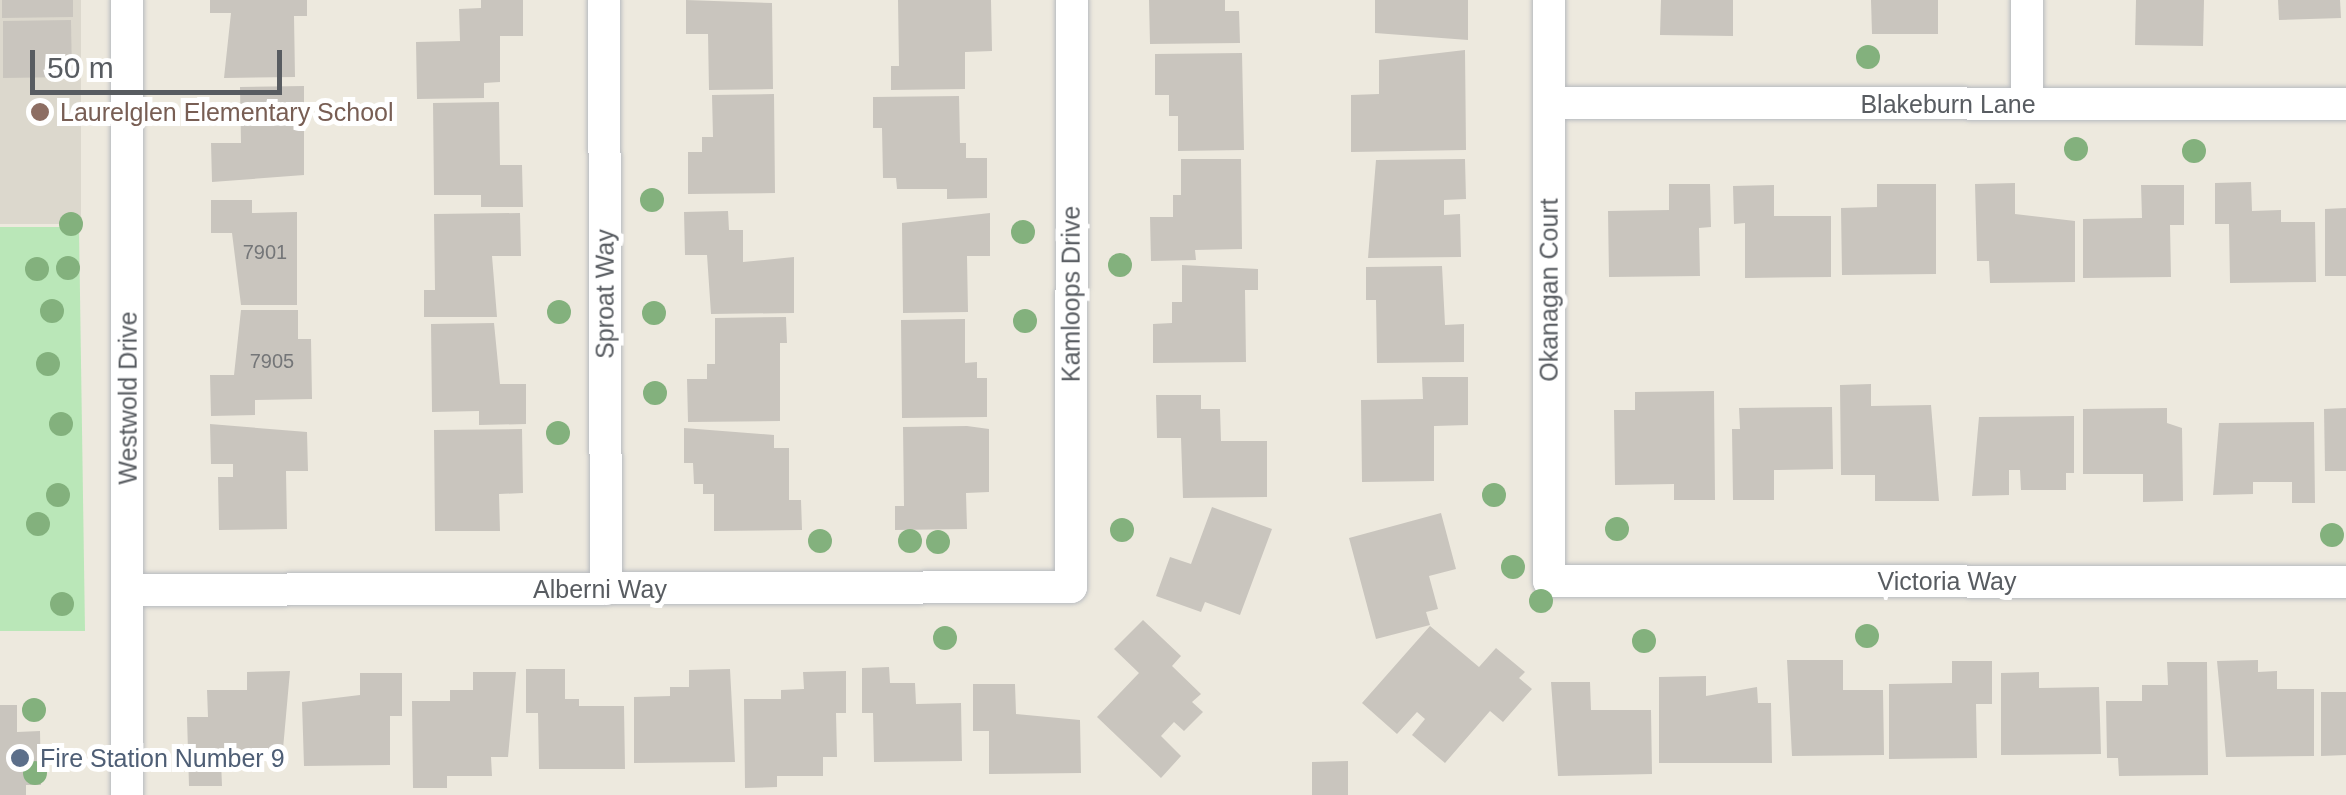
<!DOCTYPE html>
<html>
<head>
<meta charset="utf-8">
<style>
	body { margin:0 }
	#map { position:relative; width:2346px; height:795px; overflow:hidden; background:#ede9de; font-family:Helvetica,sans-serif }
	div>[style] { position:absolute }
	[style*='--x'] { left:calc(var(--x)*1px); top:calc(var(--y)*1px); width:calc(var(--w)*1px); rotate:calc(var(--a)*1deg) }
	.education>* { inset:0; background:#dcd8cd }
	.green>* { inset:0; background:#bae7b8 }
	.building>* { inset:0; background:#c9c5be }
	.roads { filter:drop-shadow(0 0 2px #b7babf) drop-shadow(0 0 2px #b7babf) }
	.minor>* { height:32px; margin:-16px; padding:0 16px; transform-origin:16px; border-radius:16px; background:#fff }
	.trees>* { width:24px; height:24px; margin:-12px; border-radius:50%; background:#83b17d }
	.dots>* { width:28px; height:28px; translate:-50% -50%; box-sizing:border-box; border:5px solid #fff; border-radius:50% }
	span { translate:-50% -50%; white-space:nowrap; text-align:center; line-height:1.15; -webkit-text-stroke:10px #fff; paint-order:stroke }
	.number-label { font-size:20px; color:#747678 }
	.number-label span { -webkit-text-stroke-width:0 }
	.street-label { font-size:25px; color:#585c61 }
	.education-label { font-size:25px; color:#785e54 }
	.left { translate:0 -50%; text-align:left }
	.service-label { font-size:25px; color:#4e5e75 }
	.scale { position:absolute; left:30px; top:50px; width:252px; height:45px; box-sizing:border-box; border:5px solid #585c61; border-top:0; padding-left:12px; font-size:30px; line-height:35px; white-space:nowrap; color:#585c61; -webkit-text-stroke:8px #fff; paint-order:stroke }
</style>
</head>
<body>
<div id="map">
	<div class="education">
		<div style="clip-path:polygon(0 0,81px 0,81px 224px,0 224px)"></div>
	</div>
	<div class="green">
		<div style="clip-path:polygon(0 227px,79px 227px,85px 631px,0 631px)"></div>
	</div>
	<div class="building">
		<div style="clip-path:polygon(2px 0,73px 0,73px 17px,2px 18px)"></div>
		<div style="clip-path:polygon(210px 0,307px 0,307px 16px,294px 16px,295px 77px,224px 78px,231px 13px,210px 13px)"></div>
		<div style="clip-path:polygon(481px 0,523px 0,523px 36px,500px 36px,500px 82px,484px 83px,484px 98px,417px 99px,416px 42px,460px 41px,459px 9px,481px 8px)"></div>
		<div style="clip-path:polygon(686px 0,772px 3px,773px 89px,709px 90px,708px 34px,686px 34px)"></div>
		<div style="clip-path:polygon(898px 0,991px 0,992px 51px,965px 52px,965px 89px,891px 90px,891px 66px,899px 66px)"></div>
		<div style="clip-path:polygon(1149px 0,1225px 0,1225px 11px,1239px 11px,1240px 43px,1150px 44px)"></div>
		<div style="clip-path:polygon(1375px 0,1468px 0,1468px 40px,1375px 33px)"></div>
		<div style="clip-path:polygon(1661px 0,1733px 0,1733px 36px,1660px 35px)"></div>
		<div style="clip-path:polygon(1871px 0,1938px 0,1938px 34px,1872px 34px)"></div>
		<div style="clip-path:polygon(2136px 0,2204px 0,2203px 46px,2135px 45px)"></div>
		<div style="clip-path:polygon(2278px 0,2340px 0,2341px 18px,2279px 20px)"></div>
		<div style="clip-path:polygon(71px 20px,72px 77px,3px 78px,3px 21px)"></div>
		<div style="clip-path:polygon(1465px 50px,1466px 150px,1351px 152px,1351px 95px,1379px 94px,1379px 60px)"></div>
		<div style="clip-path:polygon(1242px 53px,1244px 150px,1178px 151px,1178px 116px,1169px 116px,1169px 95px,1155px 95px,1155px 54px)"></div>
		<div style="clip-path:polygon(304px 86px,304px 175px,212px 182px,211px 143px,241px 143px,240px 87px)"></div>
		<div style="clip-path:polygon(774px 94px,775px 193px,688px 194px,688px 152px,702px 152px,702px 137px,713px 137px,712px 95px)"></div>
		<div style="clip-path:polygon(959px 96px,960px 143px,966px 143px,966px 158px,987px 158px,987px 198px,947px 199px,947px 189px,897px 189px,896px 178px,883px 178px,882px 128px,873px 128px,873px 97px)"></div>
		<div style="clip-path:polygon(499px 102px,500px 165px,522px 165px,523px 207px,481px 207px,481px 195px,434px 195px,433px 103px)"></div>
		<div style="clip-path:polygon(1181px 159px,1241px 159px,1242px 249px,1195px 250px,1196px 260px,1151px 261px,1150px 217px,1173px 217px,1173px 195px,1181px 195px)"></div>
		<div style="clip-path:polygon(1465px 159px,1466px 199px,1444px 200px,1444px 215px,1460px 214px,1461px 257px,1368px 258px,1376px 160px)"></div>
		<div style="clip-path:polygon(2251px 182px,2252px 211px,2281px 210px,2281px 222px,2315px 222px,2316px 282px,2230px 283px,2229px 224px,2215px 224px,2215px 183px)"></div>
		<div style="clip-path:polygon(2015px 183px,2015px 214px,2075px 221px,2075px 282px,1990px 283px,1989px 261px,1977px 261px,1975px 184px)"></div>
		<div style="clip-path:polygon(1669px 184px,1710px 184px,1711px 227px,1699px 228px,1700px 276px,1609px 277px,1608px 211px,1669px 210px)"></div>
		<div style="clip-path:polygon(1877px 184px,1936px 184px,1936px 274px,1842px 275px,1841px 208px,1877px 207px)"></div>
		<div style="clip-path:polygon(1774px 185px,1774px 216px,1831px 216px,1831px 277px,1745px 278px,1745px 223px,1734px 224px,1733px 186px)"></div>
		<div style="clip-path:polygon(2141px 185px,2184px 185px,2184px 225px,2170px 225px,2171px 277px,2083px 278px,2083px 219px,2142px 218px)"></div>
		<div style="clip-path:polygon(211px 200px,252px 200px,252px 213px,297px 212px,297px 305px,241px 305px,232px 233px,211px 233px)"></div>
		<div style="clip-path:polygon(2346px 208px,2346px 276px,2325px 276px,2325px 209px)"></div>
		<div style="clip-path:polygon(728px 211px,729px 230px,743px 230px,743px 262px,794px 257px,794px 313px,711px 314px,707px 255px,685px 255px,684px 212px)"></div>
		<div style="clip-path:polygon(520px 213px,521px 256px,492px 256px,497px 317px,424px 317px,424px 290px,435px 290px,434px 214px)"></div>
		<div style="clip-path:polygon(990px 213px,990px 256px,967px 256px,968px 312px,903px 313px,902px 223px)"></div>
		<div style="clip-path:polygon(1182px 265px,1258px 269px,1258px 290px,1245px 290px,1246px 362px,1153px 363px,1153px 324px,1172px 323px,1172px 302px,1182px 302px)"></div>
		<div style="clip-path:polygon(1442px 266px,1445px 325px,1464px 324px,1464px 362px,1377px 363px,1376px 300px,1366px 300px,1366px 267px)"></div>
		<div style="clip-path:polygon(241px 310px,298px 310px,298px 339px,311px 339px,312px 399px,255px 400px,255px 415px,211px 416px,210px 375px,234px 375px)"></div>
		<div style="clip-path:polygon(786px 317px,787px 343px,780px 343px,780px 421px,688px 422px,687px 379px,707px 379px,707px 364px,715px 364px,715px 318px)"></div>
		<div style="clip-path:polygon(965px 319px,965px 363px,977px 362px,977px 378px,987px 378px,987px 417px,902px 418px,901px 320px)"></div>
		<div style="clip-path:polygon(494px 323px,500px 384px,526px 384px,526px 424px,479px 425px,479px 411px,432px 412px,431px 324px)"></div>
		<div style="clip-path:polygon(1422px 377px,1468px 377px,1468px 425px,1434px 426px,1434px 481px,1362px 482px,1361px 400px,1423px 399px)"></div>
		<div style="clip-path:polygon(1871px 384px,1871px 406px,1931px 405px,1939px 501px,1875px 501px,1875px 475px,1841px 475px,1840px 385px)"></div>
		<div style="clip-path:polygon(1714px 391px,1715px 500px,1674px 500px,1674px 484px,1615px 485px,1614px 410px,1635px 410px,1635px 392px)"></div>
		<div style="clip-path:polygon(1156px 395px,1201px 395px,1201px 409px,1220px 409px,1221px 441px,1267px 441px,1267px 497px,1183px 498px,1181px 438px,1157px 438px)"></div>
		<div style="clip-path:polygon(1832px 407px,1833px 469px,1774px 470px,1774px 500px,1733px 500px,1732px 429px,1740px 429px,1739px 408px)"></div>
		<div style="clip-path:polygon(2167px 408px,2167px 423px,2182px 428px,2183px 501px,2143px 502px,2143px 474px,2083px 474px,2083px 409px)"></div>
		<div style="clip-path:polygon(2346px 408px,2346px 471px,2325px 471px,2324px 409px)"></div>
		<div style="clip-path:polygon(2074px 416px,2074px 473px,2066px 473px,2066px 490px,2021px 490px,2020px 470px,2009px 470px,2009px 495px,1972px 496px,1979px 417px)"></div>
		<div style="clip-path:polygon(2314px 422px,2315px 503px,2292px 503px,2292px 482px,2253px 482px,2253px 494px,2213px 495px,2219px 423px)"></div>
		<div style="clip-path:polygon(210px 424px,307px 432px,308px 471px,286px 471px,287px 529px,219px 530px,218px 477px,233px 477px,233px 464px,211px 464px)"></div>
		<div style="clip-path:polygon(967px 426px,989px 429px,989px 492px,966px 493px,967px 529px,895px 530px,895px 506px,904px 506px,903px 427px)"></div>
		<div style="clip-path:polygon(684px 428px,774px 435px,774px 448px,789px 448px,789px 500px,801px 500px,802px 530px,714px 531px,714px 494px,703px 494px,703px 484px,694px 484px,693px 463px,684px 463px)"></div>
		<div style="clip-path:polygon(522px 429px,523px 493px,499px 494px,500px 531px,435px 531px,434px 430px)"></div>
		<div style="clip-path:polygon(1212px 507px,1272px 529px,1240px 615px,1205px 602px,1201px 612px,1156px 596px,1170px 557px,1191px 564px)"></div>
		<div style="clip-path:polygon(1441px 513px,1456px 569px,1429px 576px,1438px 609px,1426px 612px,1430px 625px,1376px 639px,1349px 538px)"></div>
		<div style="clip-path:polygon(1143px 620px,1181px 656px,1172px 666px,1201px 694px,1192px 702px,1203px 712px,1184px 731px,1174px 722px,1161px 736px,1181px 756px,1161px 778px,1097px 717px,1139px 673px,1114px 649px)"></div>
		<div style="clip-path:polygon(1430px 626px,1479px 667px,1496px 648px,1525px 672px,1519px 678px,1532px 689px,1503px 722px,1490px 711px,1445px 763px,1412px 735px,1425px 719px,1417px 712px,1397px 734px,1362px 703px)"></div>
		<div style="clip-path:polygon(1787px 660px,1843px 660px,1843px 690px,1883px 690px,1884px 755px,1792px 756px)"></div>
		<div style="clip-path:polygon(2258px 660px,2258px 672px,2277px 671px,2277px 689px,2314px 689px,2314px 756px,2226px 757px,2217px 661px)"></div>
		<div style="clip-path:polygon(1952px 661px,1992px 661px,1992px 704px,1976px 704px,1977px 758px,1889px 759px,1889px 684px,1952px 683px)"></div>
		<div style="clip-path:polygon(2167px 662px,2207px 662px,2208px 775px,2119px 776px,2118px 758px,2107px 758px,2106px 701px,2142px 701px,2142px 685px,2168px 685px)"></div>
		<div style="clip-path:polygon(889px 667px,890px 683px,915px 683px,916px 704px,961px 703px,962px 761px,874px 762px,873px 713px,862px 713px,862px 668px)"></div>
		<div style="clip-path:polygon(526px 669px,565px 669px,565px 699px,579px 699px,579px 706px,624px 706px,625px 769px,539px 769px,538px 713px,526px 713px)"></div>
		<div style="clip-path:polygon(730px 669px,735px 762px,634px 763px,634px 697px,670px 696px,670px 687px,689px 687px,689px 670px)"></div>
		<div style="clip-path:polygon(290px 671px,282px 760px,221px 761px,222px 786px,189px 786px,187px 717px,208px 717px,207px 690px,247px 690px,247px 672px)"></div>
		<div style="clip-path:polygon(846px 671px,846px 713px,836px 713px,837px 757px,823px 757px,823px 776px,777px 776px,777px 787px,745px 788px,744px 699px,781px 699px,781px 690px,804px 689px,803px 672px)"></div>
		<div style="clip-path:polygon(473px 672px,516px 672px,508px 757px,491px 757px,492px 776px,447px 776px,447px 788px,413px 788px,412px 701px,450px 701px,450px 690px,473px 690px)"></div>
		<div style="clip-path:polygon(2039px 672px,2039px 688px,2099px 687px,2101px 754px,2001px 755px,2001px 673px)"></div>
		<div style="clip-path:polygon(360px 673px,402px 673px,402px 716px,390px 716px,390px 765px,304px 766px,302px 702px,360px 695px)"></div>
		<div style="clip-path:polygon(1706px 676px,1706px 696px,1757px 687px,1758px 703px,1771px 703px,1772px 763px,1659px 763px,1659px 677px)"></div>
		<div style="clip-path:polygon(1551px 682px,1590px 682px,1591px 710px,1651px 710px,1652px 774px,1558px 776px)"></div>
		<div style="clip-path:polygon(973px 684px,1015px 684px,1016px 714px,1080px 720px,1081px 773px,989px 774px,989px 731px,973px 731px)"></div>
		<div style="clip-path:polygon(2321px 692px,2346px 692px,2346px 755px,2321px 756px)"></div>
		<div style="clip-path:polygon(0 705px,17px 705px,17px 732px,40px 731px,41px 785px,26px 785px,26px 795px,0 795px)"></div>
		<div style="clip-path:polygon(1348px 761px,1348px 795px,1312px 795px,1312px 762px)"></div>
	</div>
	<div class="roads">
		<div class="minor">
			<div style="--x:604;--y:0;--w:589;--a:89.81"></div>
			<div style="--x:1549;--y:0;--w:581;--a:90"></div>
			<div style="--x:1549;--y:581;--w:797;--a:0.07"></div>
			<div style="--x:1549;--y:103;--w:797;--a:0.07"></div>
			<div style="--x:2027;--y:104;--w:104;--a:-90"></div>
			<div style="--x:129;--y:590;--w:942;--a:-0.18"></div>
			<div style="--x:1071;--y:587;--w:587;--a:-89.9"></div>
			<div style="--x:127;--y:795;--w:795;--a:-90"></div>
		</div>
	</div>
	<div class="trees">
		<div style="left:1868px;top:57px"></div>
		<div style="left:2076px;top:149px"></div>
		<div style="left:2194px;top:151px"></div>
		<div style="left:652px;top:200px"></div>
		<div style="left:71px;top:224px"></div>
		<div style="left:1023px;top:232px"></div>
		<div style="left:1120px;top:265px"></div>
		<div style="left:68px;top:268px"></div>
		<div style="left:37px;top:269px"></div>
		<div style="left:52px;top:311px"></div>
		<div style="left:559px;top:312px"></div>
		<div style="left:654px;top:313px"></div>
		<div style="left:1025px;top:321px"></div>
		<div style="left:48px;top:364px"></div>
		<div style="left:655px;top:393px"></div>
		<div style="left:61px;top:424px"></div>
		<div style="left:558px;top:433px"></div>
		<div style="left:58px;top:495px"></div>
		<div style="left:1494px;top:495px"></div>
		<div style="left:38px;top:524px"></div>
		<div style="left:1617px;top:529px"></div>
		<div style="left:1122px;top:530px"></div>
		<div style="left:2332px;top:535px"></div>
		<div style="left:820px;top:541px"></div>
		<div style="left:910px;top:541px"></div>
		<div style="left:938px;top:542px"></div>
		<div style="left:1513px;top:567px"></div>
		<div style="left:1541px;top:601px"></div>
		<div style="left:62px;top:604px"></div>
		<div style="left:1867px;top:636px"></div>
		<div style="left:945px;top:638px"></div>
		<div style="left:1644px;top:641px"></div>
		<div style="left:34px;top:710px"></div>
		<div style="left:35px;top:773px"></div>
	</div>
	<div class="dots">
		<div style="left:40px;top:112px;background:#8d6e63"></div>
		<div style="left:20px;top:758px;background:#5c6f8a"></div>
	</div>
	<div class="number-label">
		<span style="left:265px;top:252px">7901</span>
		<span style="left:272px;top:361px">7905</span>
	</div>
	<div class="street-label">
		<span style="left:1948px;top:104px">Blakeburn Lane</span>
		<span style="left:1549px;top:290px;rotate:-90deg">Okanagan Court</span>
		<span style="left:605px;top:294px;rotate:-90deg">Sproat Way</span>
		<span style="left:1071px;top:294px;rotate:-90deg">Kamloops Drive</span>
		<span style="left:128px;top:398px;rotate:-90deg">Westwold Drive</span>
		<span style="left:1947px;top:581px">Victoria Way</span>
		<span style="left:600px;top:589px">Alberni Way</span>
	</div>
	<div class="education-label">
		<span class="left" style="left:60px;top:112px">Laurelglen Elementary School</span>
	</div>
	<div class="service-label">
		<span class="left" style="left:40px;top:758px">Fire Station Number 9</span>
	</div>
	<div class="scale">50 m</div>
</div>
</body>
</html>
